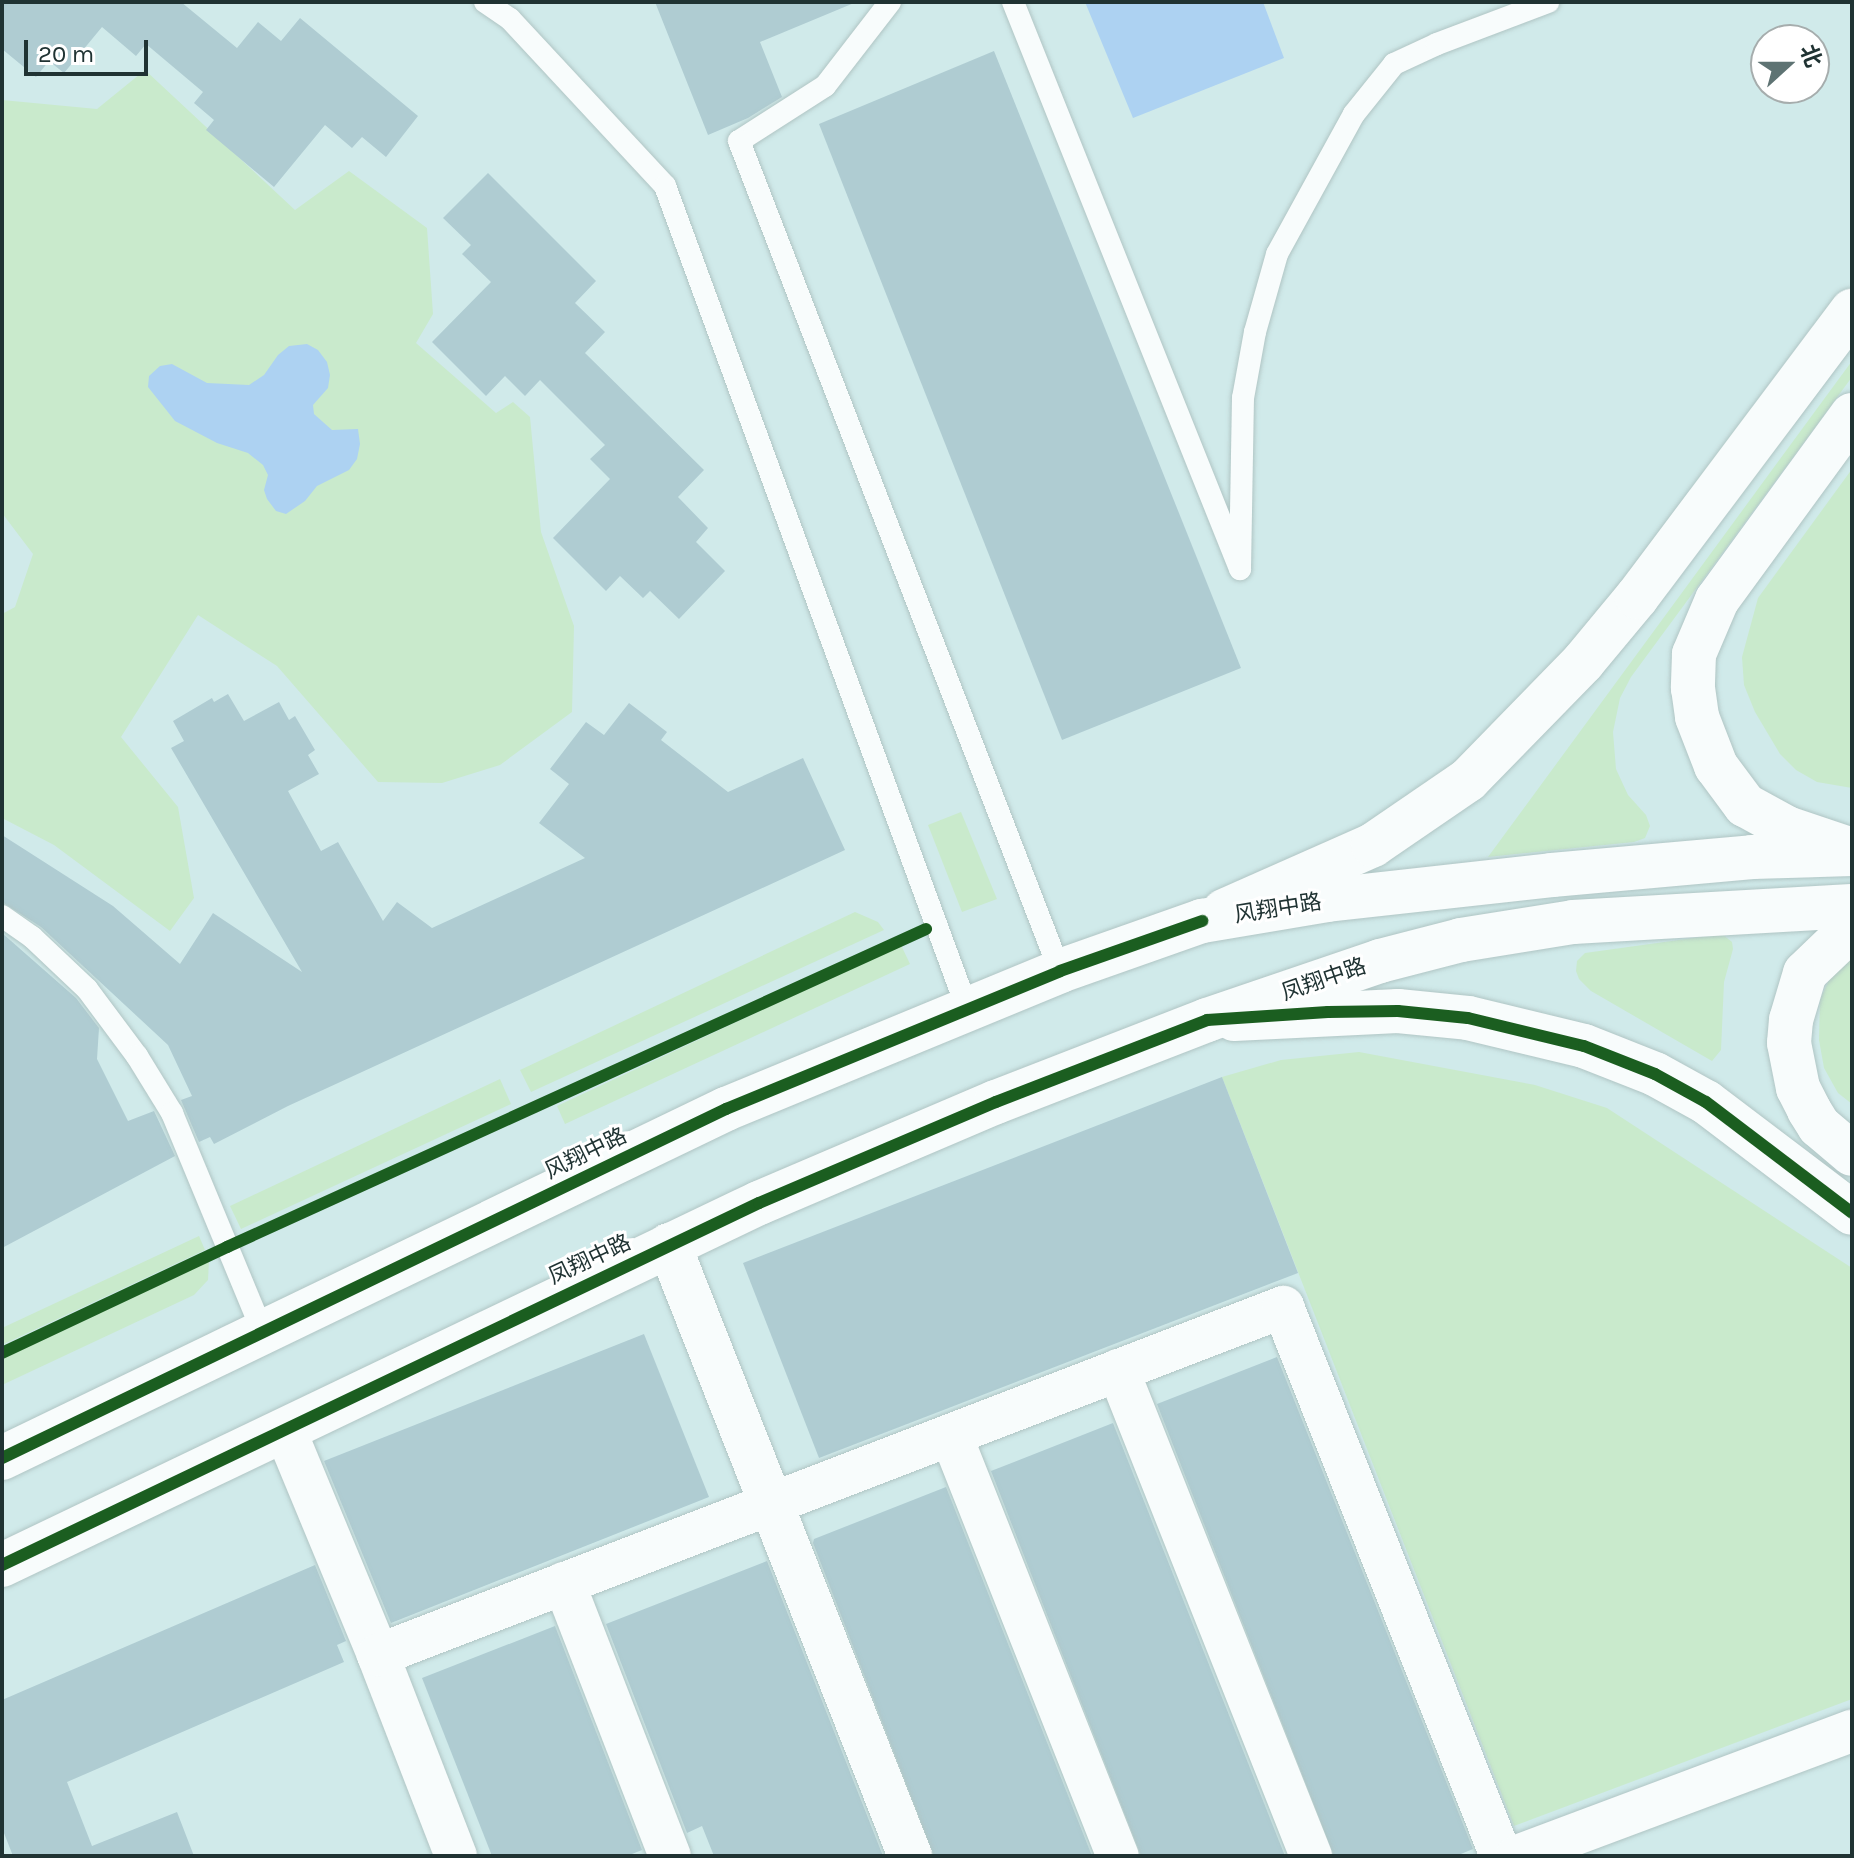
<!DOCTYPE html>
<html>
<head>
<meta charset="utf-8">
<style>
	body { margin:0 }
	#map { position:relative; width:1854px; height:1858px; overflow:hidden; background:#d0eaea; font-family:Karla,"Noto Sans SC",sans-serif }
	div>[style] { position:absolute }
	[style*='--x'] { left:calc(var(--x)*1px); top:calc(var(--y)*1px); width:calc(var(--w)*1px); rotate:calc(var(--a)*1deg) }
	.green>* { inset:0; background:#c9eacc }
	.water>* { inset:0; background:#add2f2 }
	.building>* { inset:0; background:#afccd2 }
	.roads { filter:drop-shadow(0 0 2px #b0c5c4) drop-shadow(0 0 2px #b0c5c4) }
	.service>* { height:22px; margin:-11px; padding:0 11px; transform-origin:11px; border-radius:11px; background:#f8fcfc }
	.minor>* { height:42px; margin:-21px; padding:0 21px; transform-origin:21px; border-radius:21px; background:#f8fcfc }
	.tertiary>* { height:44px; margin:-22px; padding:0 22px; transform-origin:22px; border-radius:22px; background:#f8fcfc }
	.secondary>* { height:44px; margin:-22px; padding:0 22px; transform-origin:22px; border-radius:22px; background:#f8fcfc }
	.primary>* { height:44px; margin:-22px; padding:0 22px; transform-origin:22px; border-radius:22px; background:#f8fcfc }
	.cycleway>* { height:12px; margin:-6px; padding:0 6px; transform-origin:6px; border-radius:6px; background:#1b5e20 }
	span { translate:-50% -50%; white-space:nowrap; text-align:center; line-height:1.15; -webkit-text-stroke:6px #fff; paint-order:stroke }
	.street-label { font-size:22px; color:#203333 }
	.frame { position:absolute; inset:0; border:4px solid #203333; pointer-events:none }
	.north { position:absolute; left:1750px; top:24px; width:80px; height:80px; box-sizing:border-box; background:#fff; border:2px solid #a6adad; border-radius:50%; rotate:69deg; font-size:22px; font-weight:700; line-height:32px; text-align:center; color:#203333 }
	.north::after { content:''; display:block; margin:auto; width:28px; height:36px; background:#5e7373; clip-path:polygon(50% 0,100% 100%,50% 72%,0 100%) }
	.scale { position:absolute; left:24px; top:40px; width:124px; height:36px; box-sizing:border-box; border:4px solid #203333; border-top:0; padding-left:10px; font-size:24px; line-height:28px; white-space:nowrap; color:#203333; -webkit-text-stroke:6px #fff; paint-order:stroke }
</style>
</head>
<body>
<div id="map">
	<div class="green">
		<div style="clip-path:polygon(145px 70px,295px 210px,349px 171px,427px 228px,433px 314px,416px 343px,496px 413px,513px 402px,530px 417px,541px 532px,574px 626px,572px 712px,500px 765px,442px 783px,378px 782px,277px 666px,198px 615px,121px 737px,178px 807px,194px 898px,170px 931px,54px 845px,2px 818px,2px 614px,15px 607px,33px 554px,2px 513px,2px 100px,97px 109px)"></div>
		<div style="clip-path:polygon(1852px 361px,1852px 377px,1631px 677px,1620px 698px,1613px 732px,1616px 769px,1628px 795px,1646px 815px,1650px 826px,1645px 838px,1634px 842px,1488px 857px)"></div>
		<div style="clip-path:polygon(1852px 469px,1852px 788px,1817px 782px,1796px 770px,1780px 754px,1755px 712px,1744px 685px,1742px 657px,1758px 598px)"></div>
		<div style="clip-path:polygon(961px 812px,997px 899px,962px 912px,928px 825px)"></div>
		<div style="clip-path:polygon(855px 912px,878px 922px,884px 930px,531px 1092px,520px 1070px)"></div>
		<div style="clip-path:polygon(1722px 934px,1732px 942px,1733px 949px,1724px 982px,1721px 1050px,1712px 1061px,1591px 991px,1579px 979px,1576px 971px,1577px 961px,1585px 953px)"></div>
		<div style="clip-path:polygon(901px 945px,910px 964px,565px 1124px,557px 1106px)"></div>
		<div style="clip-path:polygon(1852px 954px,1852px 1104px,1838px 1093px,1824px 1068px,1819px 1040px,1820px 1000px,1829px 980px)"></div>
		<div style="clip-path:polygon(1359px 1052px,1535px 1085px,1607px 1108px,1852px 1268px,1852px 1699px,1514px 1826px,1222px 1077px,1281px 1060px)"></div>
		<div style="clip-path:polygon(500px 1079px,511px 1104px,241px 1229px,230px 1206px)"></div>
		<div style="clip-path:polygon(199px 1236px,205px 1250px,2px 1345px,2px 1328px)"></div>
		<div style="clip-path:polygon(209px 1261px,208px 1280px,194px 1295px,2px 1385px,2px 1359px)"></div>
	</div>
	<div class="water">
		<div style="clip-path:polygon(1085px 2px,1263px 2px,1284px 58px,1133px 118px)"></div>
		<div style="clip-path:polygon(307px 344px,318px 350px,327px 362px,330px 375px,328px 388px,313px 405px,314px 414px,332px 430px,358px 429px,360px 444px,357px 459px,349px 470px,317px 486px,305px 501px,286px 514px,276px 511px,267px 499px,264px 490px,268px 475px,263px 465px,248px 453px,217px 443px,175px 421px,148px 387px,149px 376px,160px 366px,172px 364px,207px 383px,249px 385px,264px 375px,278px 355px,289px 346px)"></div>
	</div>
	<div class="building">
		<div style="clip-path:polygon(2px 2px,181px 2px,237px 48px,258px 22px,281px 41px,300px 18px,418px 116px,386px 157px,362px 137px,352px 148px,325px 125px,274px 187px,206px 130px,214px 120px,194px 103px,203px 92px,146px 44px,136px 56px,102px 27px,64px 73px,49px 61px,36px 77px,2px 49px)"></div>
		<div style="clip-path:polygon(655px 2px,854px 2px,854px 3px,760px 42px,782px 97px,748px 118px,708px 135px)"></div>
		<div style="clip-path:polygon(994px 51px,1241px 668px,1062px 740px,819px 124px)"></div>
		<div style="clip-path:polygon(488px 173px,596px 281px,575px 303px,605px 332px,585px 353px,704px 470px,678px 497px,708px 528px,696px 542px,725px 571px,679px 619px,650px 591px,643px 598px,620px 576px,606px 591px,553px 538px,610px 479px,590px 459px,605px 445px,540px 380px,525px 396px,505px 376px,486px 396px,432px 342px,491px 282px,462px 254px,471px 245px,443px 218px)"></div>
		<div style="clip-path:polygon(228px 694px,244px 721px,279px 702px,289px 720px,295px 716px,315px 750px,308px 755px,319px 774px,288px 791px,321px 851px,338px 842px,383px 921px,397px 902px,432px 928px,585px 858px,539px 823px,569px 784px,550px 769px,586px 722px,604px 735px,629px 703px,667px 732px,661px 740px,728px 792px,803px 758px,845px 850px,288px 1106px,214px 1144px,210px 1137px,199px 1142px,181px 1100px,192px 1096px,168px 1045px,41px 927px,2px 902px,2px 835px,113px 906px,180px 964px,213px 913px,302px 972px,171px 748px,184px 741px,173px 721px,212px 698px,214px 702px)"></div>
		<div style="clip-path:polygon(2px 933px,76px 998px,99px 1028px,97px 1059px,128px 1121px,154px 1111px,175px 1156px,2px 1248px)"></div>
		<div style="clip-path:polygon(1222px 1077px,1298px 1273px,819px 1458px,743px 1263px)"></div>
		<div style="clip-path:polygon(644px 1334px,709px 1497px,391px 1623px,324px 1461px)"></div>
		<div style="clip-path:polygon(1277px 1357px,1473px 1849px,1456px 1856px,1334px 1856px,1157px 1404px)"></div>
		<div style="clip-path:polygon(1113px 1423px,1285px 1856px,1141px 1856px,991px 1471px)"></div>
		<div style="clip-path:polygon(946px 1487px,1092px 1856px,934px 1856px,813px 1543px,814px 1539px)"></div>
		<div style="clip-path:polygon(767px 1561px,883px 1856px,714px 1856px,702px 1826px,687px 1833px,606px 1624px)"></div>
		<div style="clip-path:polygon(315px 1565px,346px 1641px,337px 1645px,344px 1662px,67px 1782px,92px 1846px,177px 1812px,194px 1856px,13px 1856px,2px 1828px,2px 1700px)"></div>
		<div style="clip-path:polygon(555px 1626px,642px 1850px,627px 1856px,492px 1856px,422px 1678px)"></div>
	</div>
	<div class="roads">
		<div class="service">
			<div style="--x:485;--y:2;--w:30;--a:34"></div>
			<div style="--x:510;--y:19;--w:228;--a:47.1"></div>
			<div style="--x:665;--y:186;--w:876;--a:69.83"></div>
			<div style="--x:890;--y:2;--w:106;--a:127.7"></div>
			<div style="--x:825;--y:86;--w:102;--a:147.4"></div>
			<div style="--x:739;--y:141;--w:890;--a:68.86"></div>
			<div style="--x:1013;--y:2;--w:611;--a:68.18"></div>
			<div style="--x:1240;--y:569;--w:171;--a:-89"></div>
			<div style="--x:1243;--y:398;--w:67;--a:-79.7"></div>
			<div style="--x:1255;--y:332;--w:81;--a:-74.2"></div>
			<div style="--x:1277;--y:254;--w:160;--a:-61.2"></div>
			<div style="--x:1354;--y:114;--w:64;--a:-51.3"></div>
			<div style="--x:1394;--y:64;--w:47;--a:-24.9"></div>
			<div style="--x:1437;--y:44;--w:119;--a:-20.7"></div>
			<div style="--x:2;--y:916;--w:37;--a:35"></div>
			<div style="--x:32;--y:937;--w:76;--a:43.4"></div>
			<div style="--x:87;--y:989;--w:84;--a:53.3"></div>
			<div style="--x:137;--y:1056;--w:67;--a:58.4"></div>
			<div style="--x:172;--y:1113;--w:238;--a:67.5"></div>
		</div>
		<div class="minor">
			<div style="--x:1118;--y:1370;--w:523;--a:68.34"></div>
			<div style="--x:285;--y:1430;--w:243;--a:67.5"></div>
			<div style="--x:378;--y:1655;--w:216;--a:68.8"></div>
			<div style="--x:951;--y:1435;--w:453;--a:68.4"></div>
			<div style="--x:564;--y:1583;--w:293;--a:68.8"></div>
			<div style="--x:378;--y:1655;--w:970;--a:-21.03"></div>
			<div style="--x:1283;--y:1307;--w:591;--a:68.34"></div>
			<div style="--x:1517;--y:1856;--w:358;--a:-20.5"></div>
		</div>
		<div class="tertiary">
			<div style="--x:669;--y:1245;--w:657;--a:68.47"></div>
		</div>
		<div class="secondary">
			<div style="--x:1852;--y:415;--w:229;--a:126.1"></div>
			<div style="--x:1717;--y:600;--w:59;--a:113.1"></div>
			<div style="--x:1694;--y:654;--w:34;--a:92"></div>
			<div style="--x:1693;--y:688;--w:29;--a:82"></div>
			<div style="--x:1697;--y:717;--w:53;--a:68.8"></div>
			<div style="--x:1716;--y:766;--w:49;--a:53.4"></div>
			<div style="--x:1745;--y:805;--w:48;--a:28.7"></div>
			<div style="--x:1787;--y:828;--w:69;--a:18.7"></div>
			<div style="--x:1224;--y:911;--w:163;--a:-23.9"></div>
			<div style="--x:1373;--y:845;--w:115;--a:-34.4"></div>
			<div style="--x:1468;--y:780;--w:165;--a:-45.7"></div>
			<div style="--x:1583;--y:662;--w:85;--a:-50.3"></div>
			<div style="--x:1637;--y:597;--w:358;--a:-53.1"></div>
			<div style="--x:1852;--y:928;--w:65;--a:136.2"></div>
			<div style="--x:1805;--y:973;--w:49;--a:106.6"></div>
			<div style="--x:1791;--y:1020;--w:23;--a:95"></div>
			<div style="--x:1789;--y:1043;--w:46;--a:78.7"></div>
			<div style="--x:1798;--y:1088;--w:25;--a:63"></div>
			<div style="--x:1809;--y:1110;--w:19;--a:58"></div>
			<div style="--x:1819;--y:1126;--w:43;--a:40.3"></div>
			<div style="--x:1234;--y:1019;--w:164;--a:-2.8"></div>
			<div style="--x:1398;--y:1011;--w:70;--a:5.7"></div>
			<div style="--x:1468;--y:1018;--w:119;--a:13.6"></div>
			<div style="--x:1584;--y:1046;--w:76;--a:21.5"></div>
			<div style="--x:1655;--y:1074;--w:58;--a:28.8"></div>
			<div style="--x:1706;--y:1102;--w:183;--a:37.2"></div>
		</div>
		<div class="primary">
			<div style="--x:2;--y:1458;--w:804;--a:-25.74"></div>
			<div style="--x:726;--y:1109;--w:361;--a:-22.4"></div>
			<div style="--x:1060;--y:971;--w:151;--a:-19.4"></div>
			<div style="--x:1202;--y:921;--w:127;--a:-9.5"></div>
			<div style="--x:1327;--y:900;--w:226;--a:-6.3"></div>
			<div style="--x:1552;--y:875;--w:201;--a:-5.1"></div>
			<div style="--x:1752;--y:857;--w:100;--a:-1.7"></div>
			<div style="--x:2;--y:1565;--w:839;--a:-25.56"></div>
			<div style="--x:759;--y:1203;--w:258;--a:-23.1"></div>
			<div style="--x:996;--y:1102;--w:226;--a:-21.2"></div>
			<div style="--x:1207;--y:1020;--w:183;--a:-18.8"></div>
			<div style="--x:1380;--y:961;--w:84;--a:-14.5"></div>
			<div style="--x:1461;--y:940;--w:113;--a:-9.1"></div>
			<div style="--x:1573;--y:922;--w:279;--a:-3.3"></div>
		</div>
	</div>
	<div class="cycleway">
		<div style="--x:2;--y:1353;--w:249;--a:-25.2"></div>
		<div style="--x:227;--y:1247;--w:768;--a:-24.46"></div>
		<div style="--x:2;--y:1458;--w:804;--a:-25.74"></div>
		<div style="--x:726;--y:1109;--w:361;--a:-22.4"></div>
		<div style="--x:1060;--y:971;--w:151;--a:-19.4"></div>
		<div style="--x:2;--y:1565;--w:839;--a:-25.56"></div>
		<div style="--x:759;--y:1203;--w:258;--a:-23.1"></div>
		<div style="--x:996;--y:1102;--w:226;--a:-21.2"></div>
		<div style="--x:1207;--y:1020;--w:121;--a:-3.8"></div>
		<div style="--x:1328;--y:1012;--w:70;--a:-0.8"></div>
		<div style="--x:1398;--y:1011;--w:70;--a:5.7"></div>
		<div style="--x:1468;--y:1018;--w:119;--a:13.6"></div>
		<div style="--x:1584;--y:1046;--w:76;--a:21.5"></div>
		<div style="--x:1655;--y:1074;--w:58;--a:28.8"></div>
		<div style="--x:1706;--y:1102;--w:183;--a:37.2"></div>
	</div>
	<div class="street-label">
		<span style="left:1278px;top:909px;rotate:-9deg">风翔中路</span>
		<span style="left:1324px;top:980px;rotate:-19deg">凤翔中路</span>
		<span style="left:586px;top:1154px;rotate:-26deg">风翔中路</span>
		<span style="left:590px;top:1260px;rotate:-25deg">凤翔中路</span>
	</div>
	<div class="frame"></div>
	<div class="north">北</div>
	<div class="scale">20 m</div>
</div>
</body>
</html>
